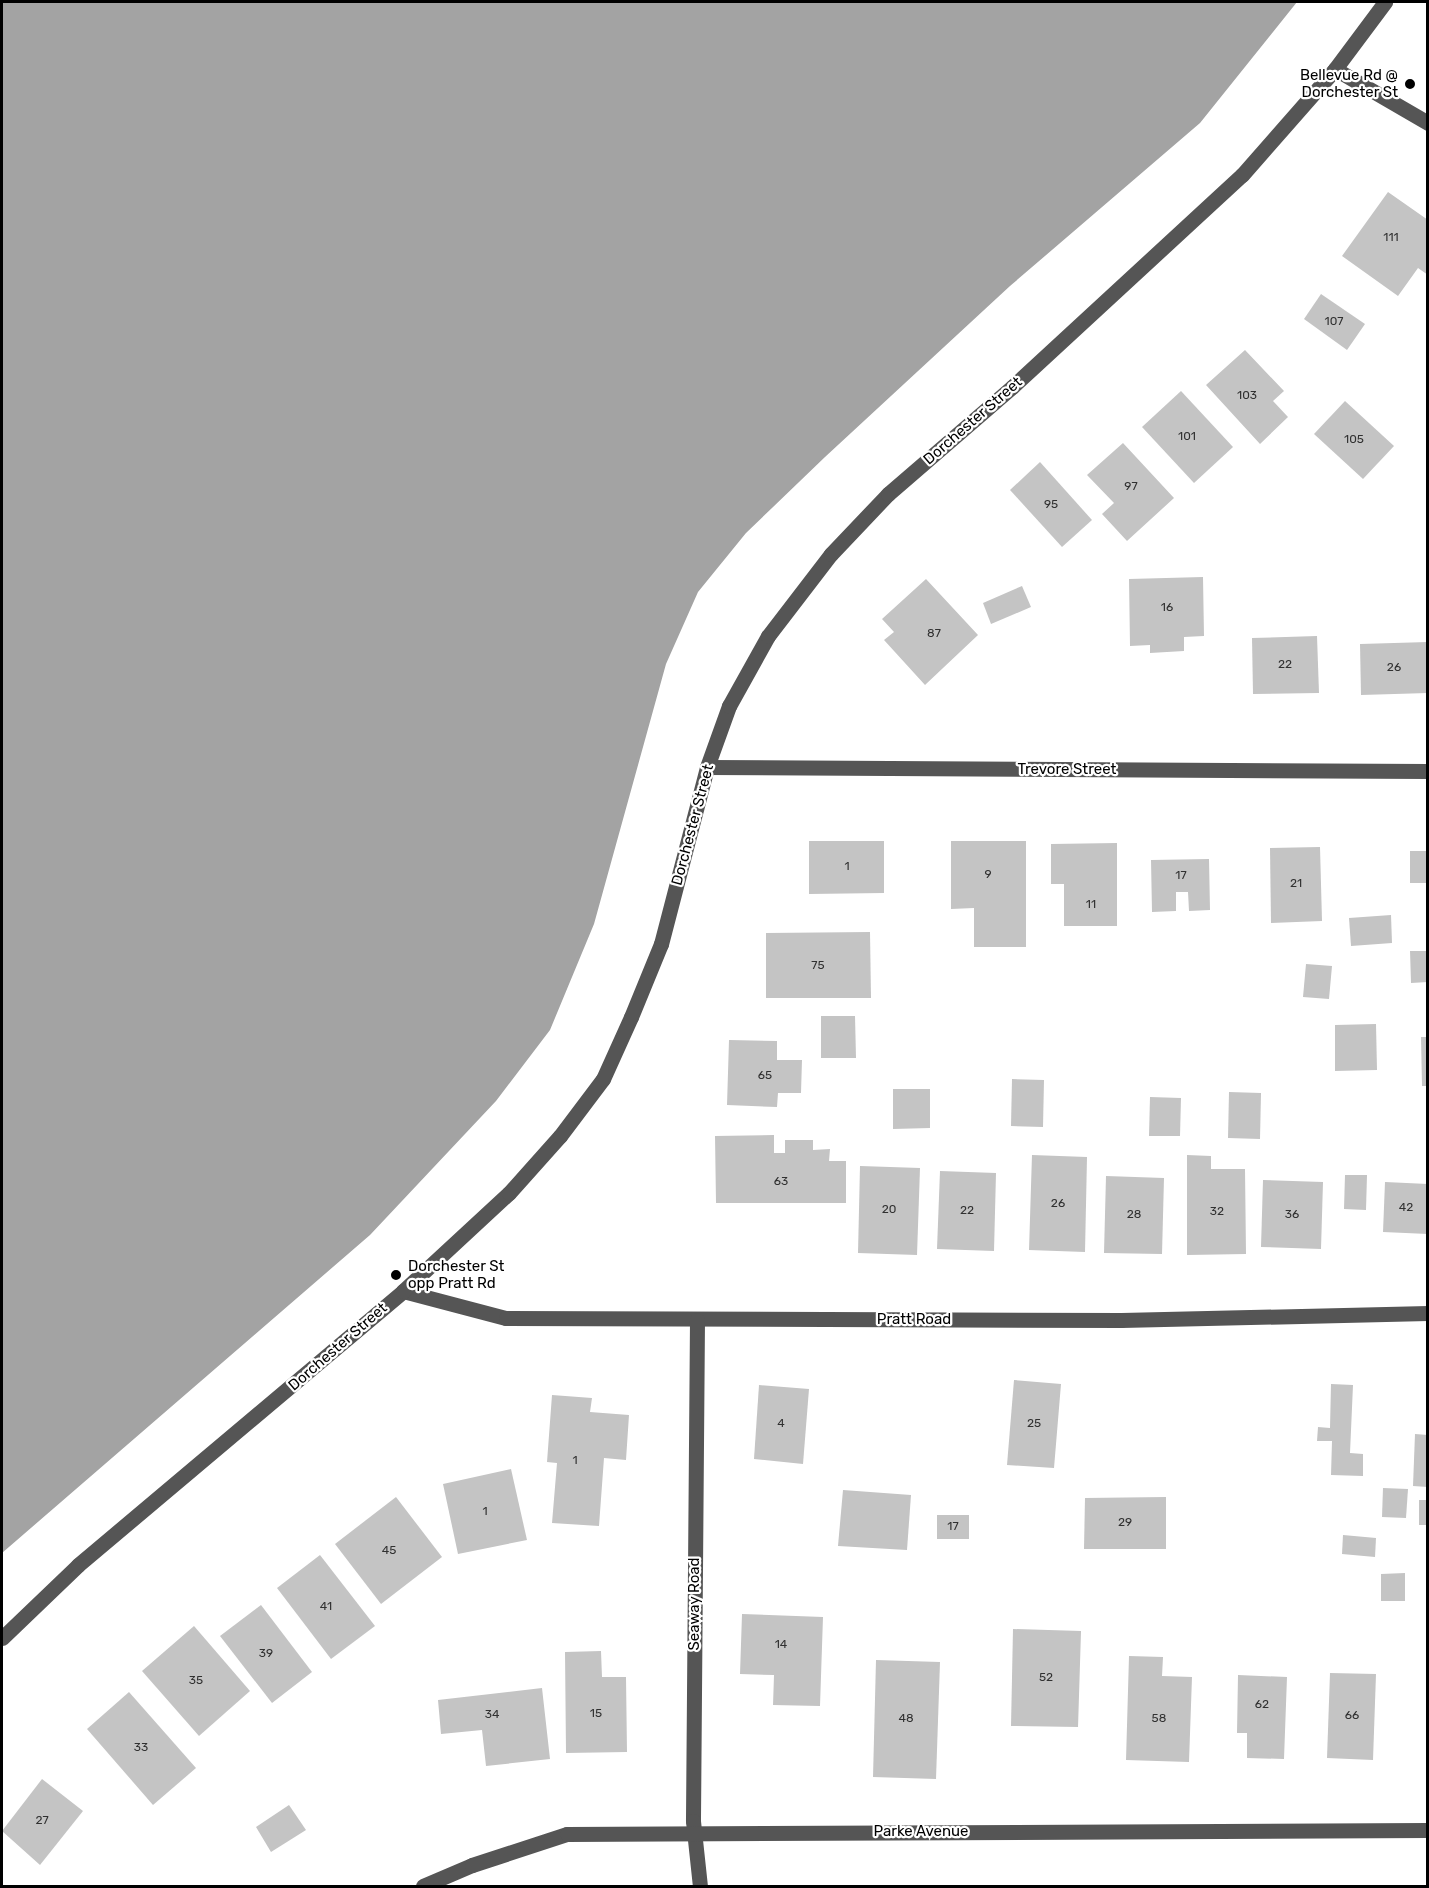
<!DOCTYPE html>
<html>
<head>
<meta charset="utf-8">
<style>
	body { margin:0 }
	#map { position:relative; width:1429px; height:1888px; overflow:hidden; background:#fff; font-family:Rubik,sans-serif }
	div>[style] { position:absolute }
	[style*='--x'] { left:calc(var(--x)*1px); top:calc(var(--y)*1px); width:calc(var(--w)*1px); rotate:calc(var(--a)*1deg) }
	.water>* { inset:0; background:#a3a3a3 }
	.building>* { inset:0; background:#c4c4c4 }
	.minor>* { height:15px; margin:-7.5px; padding:0 7.5px; transform-origin:7.5px; border-radius:7.5px; background:#555 }
	.dots>* { width:16px; height:16px; translate:-50% -50%; box-sizing:border-box; border:3px solid #fff; border-radius:50% }
	span { translate:-50% -50%; white-space:nowrap; text-align:center; line-height:1.15; -webkit-text-stroke:4.5px #fff; paint-order:stroke }
	.number-label { font-size:12px; color:#313131 }
	.number-label span { -webkit-text-stroke-width:0 }
	.poi-label { font-size:15px; color:#000 }
	.right { translate:-100% -50%; text-align:right }
	.left { translate:0 -50%; text-align:left }
	.street-label { font-size:15px; color:#000 }
	.frame { position:absolute; inset:0; border:3px solid #000; pointer-events:none }
</style>
</head>
<body>
<div id="map">
	<div class="water">
		<div style="clip-path:polygon(2px 2px,1297px 2px,1200px 123px,1010px 286px,825px 457px,746px 533px,698px 592px,666px 664px,594px 924px,550px 1030px,496px 1101px,370px 1235px,2px 1553px)"></div>
	</div>
	<div class="building">
		<div style="clip-path:polygon(1388px 192px,1428px 220px,1428px 275px,1418px 268px,1398px 296px,1342px 256px)"></div>
		<div style="clip-path:polygon(1321px 294px,1365px 324px,1347px 350px,1304px 319px)"></div>
		<div style="clip-path:polygon(1245px 350px,1284px 391px,1273px 401px,1288px 417px,1260px 444px,1206px 385px)"></div>
		<div style="clip-path:polygon(1181px 391px,1233px 447px,1194px 483px,1142px 427px)"></div>
		<div style="clip-path:polygon(1345px 401px,1394px 446px,1363px 479px,1314px 434px)"></div>
		<div style="clip-path:polygon(1123px 443px,1174px 498px,1127px 541px,1102px 514px,1114px 503px,1087px 475px)"></div>
		<div style="clip-path:polygon(1040px 462px,1092px 520px,1062px 547px,1010px 490px)"></div>
		<div style="clip-path:polygon(1203px 577px,1204px 636px,1184px 637px,1184px 651px,1150px 653px,1150px 645px,1130px 646px,1129px 579px)"></div>
		<div style="clip-path:polygon(926px 579px,978px 635px,925px 685px,884px 640px,894px 632px,882px 619px)"></div>
		<div style="clip-path:polygon(1022px 586px,1031px 607px,991px 624px,983px 603px)"></div>
		<div style="clip-path:polygon(1317px 636px,1319px 693px,1253px 694px,1252px 638px)"></div>
		<div style="clip-path:polygon(1428px 642px,1428px 693px,1361px 695px,1360px 644px)"></div>
		<div style="clip-path:polygon(809px 841px,884px 841px,884px 893px,809px 894px)"></div>
		<div style="clip-path:polygon(951px 841px,1026px 841px,1026px 947px,974px 947px,974px 908px,951px 909px)"></div>
		<div style="clip-path:polygon(1117px 843px,1117px 926px,1064px 926px,1064px 884px,1051px 884px,1051px 844px)"></div>
		<div style="clip-path:polygon(1320px 847px,1322px 921px,1271px 923px,1270px 848px)"></div>
		<div style="clip-path:polygon(1410px 851px,1428px 851px,1428px 883px,1410px 883px)"></div>
		<div style="clip-path:polygon(1209px 859px,1210px 910px,1189px 911px,1188px 892px,1176px 892px,1176px 911px,1152px 912px,1151px 860px)"></div>
		<div style="clip-path:polygon(1391px 915px,1392px 943px,1351px 946px,1349px 918px)"></div>
		<div style="clip-path:polygon(870px 932px,871px 998px,766px 998px,766px 933px)"></div>
		<div style="clip-path:polygon(1410px 951px,1428px 951px,1428px 982px,1411px 983px)"></div>
		<div style="clip-path:polygon(1306px 964px,1332px 966px,1329px 999px,1303px 997px)"></div>
		<div style="clip-path:polygon(821px 1016px,855px 1016px,856px 1058px,821px 1058px)"></div>
		<div style="clip-path:polygon(1376px 1024px,1377px 1070px,1335px 1071px,1335px 1025px)"></div>
		<div style="clip-path:polygon(1421px 1037px,1428px 1037px,1428px 1086px,1422px 1086px)"></div>
		<div style="clip-path:polygon(729px 1040px,777px 1041px,777px 1060px,802px 1060px,801px 1093px,778px 1093px,777px 1107px,727px 1105px)"></div>
		<div style="clip-path:polygon(1012px 1079px,1044px 1080px,1043px 1127px,1011px 1126px)"></div>
		<div style="clip-path:polygon(893px 1089px,930px 1089px,930px 1128px,893px 1129px)"></div>
		<div style="clip-path:polygon(1229px 1092px,1261px 1093px,1260px 1139px,1228px 1138px)"></div>
		<div style="clip-path:polygon(1150px 1097px,1181px 1098px,1180px 1136px,1149px 1136px)"></div>
		<div style="clip-path:polygon(774px 1135px,774px 1153px,785px 1153px,785px 1140px,813px 1140px,813px 1150px,830px 1149px,829px 1161px,846px 1161px,846px 1203px,716px 1203px,715px 1136px)"></div>
		<div style="clip-path:polygon(1032px 1155px,1087px 1157px,1085px 1252px,1029px 1250px)"></div>
		<div style="clip-path:polygon(1187px 1155px,1211px 1156px,1211px 1169px,1245px 1169px,1246px 1254px,1187px 1255px)"></div>
		<div style="clip-path:polygon(860px 1166px,920px 1168px,917px 1255px,858px 1253px)"></div>
		<div style="clip-path:polygon(940px 1171px,996px 1173px,994px 1251px,937px 1249px)"></div>
		<div style="clip-path:polygon(1345px 1175px,1367px 1175px,1366px 1210px,1344px 1209px)"></div>
		<div style="clip-path:polygon(1106px 1176px,1164px 1178px,1162px 1254px,1104px 1253px)"></div>
		<div style="clip-path:polygon(1263px 1180px,1323px 1182px,1321px 1249px,1261px 1247px)"></div>
		<div style="clip-path:polygon(1385px 1182px,1428px 1184px,1428px 1234px,1383px 1232px)"></div>
		<div style="clip-path:polygon(1014px 1380px,1061px 1384px,1054px 1468px,1007px 1465px)"></div>
		<div style="clip-path:polygon(1331px 1384px,1353px 1385px,1350px 1453px,1363px 1454px,1363px 1476px,1331px 1475px,1332px 1441px,1317px 1441px,1318px 1427px,1330px 1428px)"></div>
		<div style="clip-path:polygon(759px 1385px,809px 1389px,803px 1464px,754px 1459px)"></div>
		<div style="clip-path:polygon(552px 1395px,592px 1398px,590px 1412px,629px 1415px,626px 1460px,604px 1458px,599px 1526px,552px 1523px,557px 1463px,547px 1462px)"></div>
		<div style="clip-path:polygon(1415px 1434px,1428px 1435px,1428px 1487px,1413px 1486px)"></div>
		<div style="clip-path:polygon(511px 1469px,527px 1540px,458px 1554px,443px 1484px)"></div>
		<div style="clip-path:polygon(1383px 1488px,1408px 1489px,1406px 1518px,1382px 1517px)"></div>
		<div style="clip-path:polygon(843px 1490px,911px 1495px,907px 1550px,838px 1546px)"></div>
		<div style="clip-path:polygon(396px 1497px,442px 1557px,381px 1604px,335px 1544px)"></div>
		<div style="clip-path:polygon(1166px 1497px,1166px 1549px,1084px 1549px,1085px 1498px)"></div>
		<div style="clip-path:polygon(1419px 1500px,1428px 1500px,1428px 1525px,1419px 1525px)"></div>
		<div style="clip-path:polygon(937px 1515px,969px 1515px,969px 1539px,937px 1539px)"></div>
		<div style="clip-path:polygon(1343px 1535px,1376px 1538px,1375px 1557px,1342px 1554px)"></div>
		<div style="clip-path:polygon(320px 1555px,375px 1626px,331px 1659px,277px 1588px)"></div>
		<div style="clip-path:polygon(1405px 1573px,1405px 1601px,1381px 1601px,1381px 1574px)"></div>
		<div style="clip-path:polygon(261px 1605px,312px 1672px,272px 1703px,220px 1636px)"></div>
		<div style="clip-path:polygon(742px 1614px,823px 1617px,820px 1706px,773px 1705px,774px 1675px,740px 1674px)"></div>
		<div style="clip-path:polygon(194px 1626px,250px 1691px,199px 1736px,142px 1671px)"></div>
		<div style="clip-path:polygon(1013px 1629px,1081px 1631px,1078px 1727px,1011px 1726px)"></div>
		<div style="clip-path:polygon(601px 1651px,602px 1677px,626px 1677px,627px 1752px,566px 1753px,565px 1652px)"></div>
		<div style="clip-path:polygon(1129px 1656px,1163px 1657px,1162px 1676px,1192px 1677px,1189px 1762px,1126px 1760px)"></div>
		<div style="clip-path:polygon(876px 1660px,940px 1662px,936px 1779px,873px 1777px)"></div>
		<div style="clip-path:polygon(1330px 1673px,1376px 1674px,1373px 1760px,1327px 1758px)"></div>
		<div style="clip-path:polygon(1238px 1675px,1287px 1677px,1284px 1759px,1247px 1758px,1247px 1733px,1237px 1733px)"></div>
		<div style="clip-path:polygon(542px 1688px,550px 1759px,486px 1766px,482px 1730px,441px 1734px,438px 1700px)"></div>
		<div style="clip-path:polygon(129px 1692px,196px 1768px,153px 1805px,87px 1729px)"></div>
		<div style="clip-path:polygon(42px 1779px,83px 1811px,40px 1865px,2px 1831px)"></div>
		<div style="clip-path:polygon(289px 1805px,306px 1830px,271px 1852px,256px 1827px)"></div>
	</div>
	<div class="minor">
		<div style="--x:1335;--y:69;--w:108;--a:30.1"></div>
		<div style="--x:707;--y:767;--w:721;--a:0.32"></div>
		<div style="--x:403;--y:1291;--w:106;--a:14.7"></div>
		<div style="--x:506;--y:1318;--w:615;--a:0.19"></div>
		<div style="--x:1121;--y:1320;--w:307;--a:-1.3"></div>
		<div style="--x:697;--y:1320;--w:501;--a:90.46"></div>
		<div style="--x:693;--y:1821;--w:65;--a:83.9"></div>
		<div style="--x:2;--y:1638;--w:105;--a:-43.8"></div>
		<div style="--x:78;--y:1565;--w:425;--a:-40.1"></div>
		<div style="--x:403;--y:1291;--w:144;--a:-42.8"></div>
		<div style="--x:509;--y:1193;--w:76;--a:-48.2"></div>
		<div style="--x:560;--y:1136;--w:71;--a:-53"></div>
		<div style="--x:603;--y:1079;--w:68;--a:-65.7"></div>
		<div style="--x:631;--y:1017;--w:79;--a:-67.7"></div>
		<div style="--x:661;--y:944;--w:183;--a:-75.4"></div>
		<div style="--x:707;--y:767;--w:65;--a:-70.2"></div>
		<div style="--x:729;--y:706;--w:80;--a:-60.9"></div>
		<div style="--x:768;--y:636;--w:103;--a:-52.5"></div>
		<div style="--x:831;--y:554;--w:83;--a:-46.5"></div>
		<div style="--x:888;--y:494;--w:164;--a:-40.8"></div>
		<div style="--x:1012;--y:387;--w:313;--a:-42.7"></div>
		<div style="--x:1242;--y:175;--w:141;--a:-48.7"></div>
		<div style="--x:1335;--y:69;--w:84;--a:-53.3"></div>
		<div style="--x:423;--y:1886;--w:53;--a:-23.2"></div>
		<div style="--x:472;--y:1865;--w:100;--a:-18.1"></div>
		<div style="--x:567;--y:1834;--w:861;--a:-0.27"></div>
	</div>
	<div class="dots">
		<div style="left:1410px;top:84px;background:#000"></div>
		<div style="left:396px;top:1275px;background:#000"></div>
	</div>
	<div class="number-label">
		<span style="left:1391px;top:238px">111</span>
		<span style="left:1334px;top:322px">107</span>
		<span style="left:1247px;top:396px">103</span>
		<span style="left:1187px;top:437px">101</span>
		<span style="left:1354px;top:440px">105</span>
		<span style="left:1131px;top:487px">97</span>
		<span style="left:1051px;top:505px">95</span>
		<span style="left:1167px;top:608px">16</span>
		<span style="left:934px;top:634px">87</span>
		<span style="left:1285px;top:665px">22</span>
		<span style="left:1394px;top:668px">26</span>
		<span style="left:847px;top:867px">1</span>
		<span style="left:988px;top:875px">9</span>
		<span style="left:1181px;top:876px">17</span>
		<span style="left:1296px;top:884px">21</span>
		<span style="left:1091px;top:905px">11</span>
		<span style="left:818px;top:966px">75</span>
		<span style="left:765px;top:1076px">65</span>
		<span style="left:781px;top:1182px">63</span>
		<span style="left:1058px;top:1204px">26</span>
		<span style="left:1406px;top:1208px">42</span>
		<span style="left:889px;top:1210px">20</span>
		<span style="left:967px;top:1211px">22</span>
		<span style="left:1217px;top:1212px">32</span>
		<span style="left:1134px;top:1215px">28</span>
		<span style="left:1292px;top:1215px">36</span>
		<span style="left:781px;top:1424px">4</span>
		<span style="left:1034px;top:1424px">25</span>
		<span style="left:575px;top:1461px">1</span>
		<span style="left:485px;top:1512px">1</span>
		<span style="left:1125px;top:1523px">29</span>
		<span style="left:953px;top:1527px">17</span>
		<span style="left:389px;top:1551px">45</span>
		<span style="left:326px;top:1607px">41</span>
		<span style="left:781px;top:1645px">14</span>
		<span style="left:266px;top:1654px">39</span>
		<span style="left:1046px;top:1678px">52</span>
		<span style="left:196px;top:1681px">35</span>
		<span style="left:1262px;top:1705px">62</span>
		<span style="left:596px;top:1714px">15</span>
		<span style="left:492px;top:1715px">34</span>
		<span style="left:1352px;top:1716px">66</span>
		<span style="left:906px;top:1719px">48</span>
		<span style="left:1159px;top:1719px">58</span>
		<span style="left:141px;top:1748px">33</span>
		<span style="left:42px;top:1821px">27</span>
	</div>
	<div class="poi-label">
		<span class="right" style="left:1398px;top:84px">Bellevue Rd @<br>Dorchester St</span>
		<span class="left" style="left:408px;top:1275px">Dorchester St<br>opp Pratt Rd</span>
	</div>
	<div class="street-label">
		<span style="left:973px;top:421px;rotate:-41deg">Dorchester Street</span>
		<span style="left:1067px;top:770px">Trevore Street</span>
		<span style="left:693px;top:825px;rotate:-75deg">Dorchester Street</span>
		<span style="left:914px;top:1320px">Pratt Road</span>
		<span style="left:338px;top:1347px;rotate:-41deg">Dorchester Street</span>
		<span style="left:695px;top:1604px;rotate:-90deg">Seaway Road</span>
		<span style="left:921px;top:1832px">Parke Avenue</span>
	</div>
	<div class="frame"></div>
</div>
</body>
</html>
